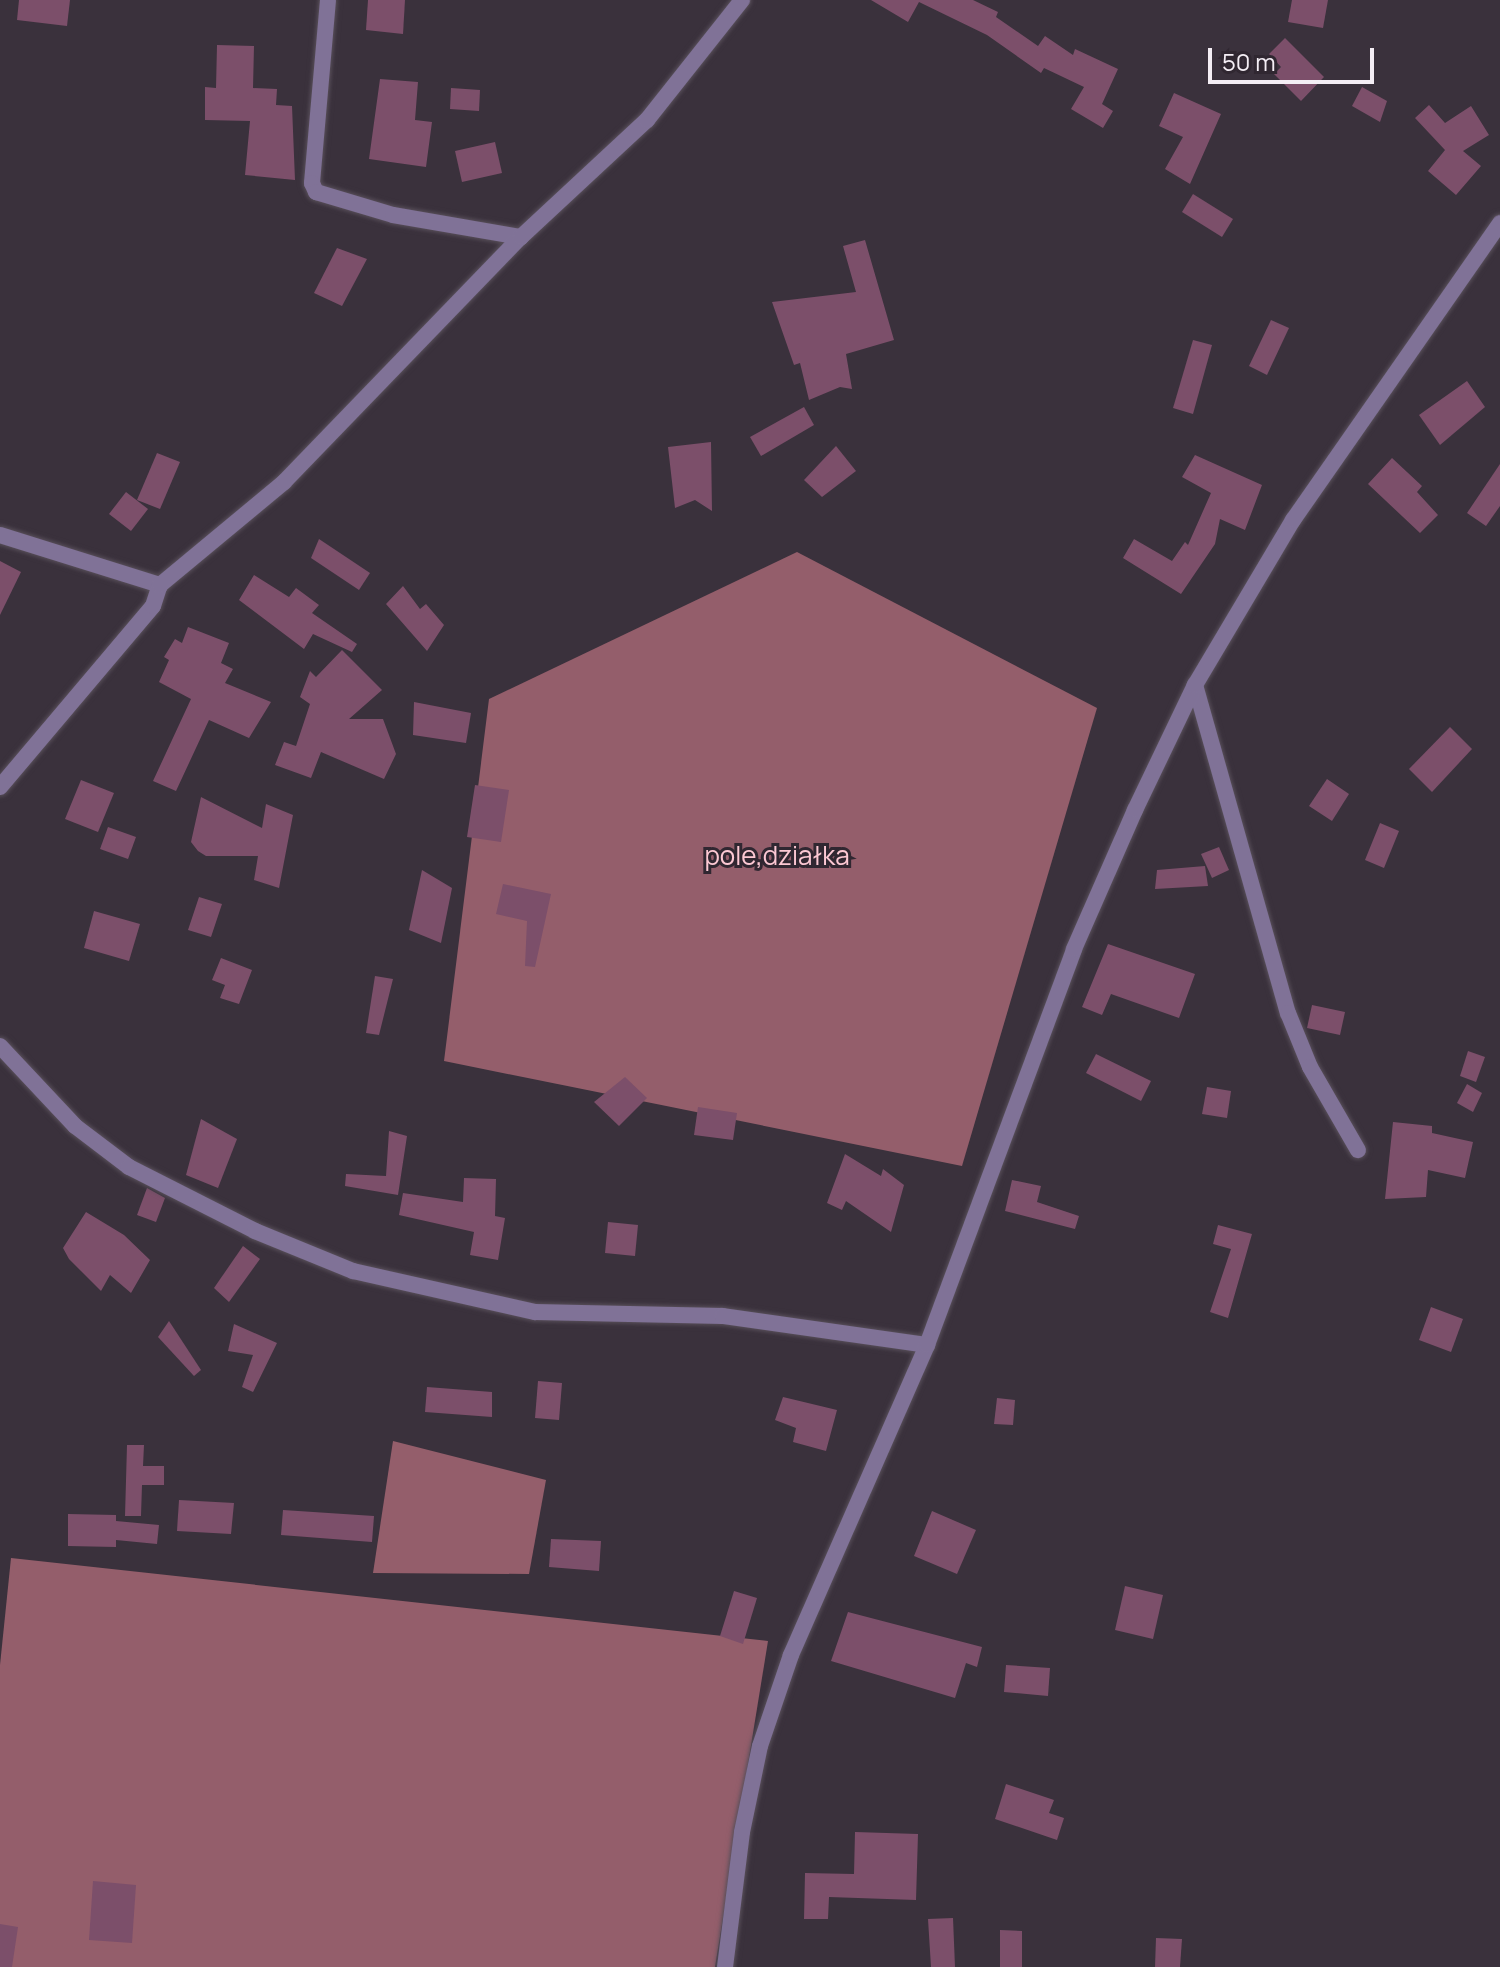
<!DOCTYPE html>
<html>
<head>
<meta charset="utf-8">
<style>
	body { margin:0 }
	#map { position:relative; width:1500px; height:1967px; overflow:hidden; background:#3a313c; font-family:Manrope,sans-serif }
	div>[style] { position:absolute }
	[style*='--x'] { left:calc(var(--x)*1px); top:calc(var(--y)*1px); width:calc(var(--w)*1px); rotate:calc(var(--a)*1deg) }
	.forest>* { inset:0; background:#945e6b }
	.building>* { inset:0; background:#7c4f6a }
	.roads { filter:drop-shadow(0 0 2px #584f5a) drop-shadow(0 0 2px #584f5a) }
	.street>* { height:16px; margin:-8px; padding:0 8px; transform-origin:8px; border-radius:8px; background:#807297 }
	span { translate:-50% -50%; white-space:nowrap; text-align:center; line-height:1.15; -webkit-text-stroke:6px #302731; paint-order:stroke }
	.park-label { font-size:26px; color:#fcc8d3 }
	.scale { position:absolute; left:1208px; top:48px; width:166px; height:36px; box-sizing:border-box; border:4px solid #f4eef5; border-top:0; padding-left:10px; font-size:24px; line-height:28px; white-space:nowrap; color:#f4eef5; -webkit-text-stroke:6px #302731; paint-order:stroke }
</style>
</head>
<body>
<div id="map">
	<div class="forest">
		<div style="clip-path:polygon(797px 552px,1097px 708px,962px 1166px,444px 1061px,489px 699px)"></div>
		<div style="clip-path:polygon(393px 1441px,546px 1480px,529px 1574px,373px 1573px)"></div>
		<div style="clip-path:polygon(11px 1558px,768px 1641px,715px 1967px,0 1967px,0 1665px)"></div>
	</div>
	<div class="building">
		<div style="clip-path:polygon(19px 0,70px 0,67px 26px,17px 20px)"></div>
		<div style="clip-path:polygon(368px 0,405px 0,403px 34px,366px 30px)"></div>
		<div style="clip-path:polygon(871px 0,973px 0,998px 12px,996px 17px,1038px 46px,1045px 36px,1073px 55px,1075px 49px,1118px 69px,1102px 104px,1113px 111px,1103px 128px,1071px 109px,1084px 87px,1044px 68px,1041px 73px,987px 35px,919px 2px,908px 22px)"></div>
		<div style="clip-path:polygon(1292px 0,1328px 0,1323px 28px,1288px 22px)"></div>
		<div style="clip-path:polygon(1285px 38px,1324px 77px,1301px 101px,1274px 74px,1281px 67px,1269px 54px)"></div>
		<div style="clip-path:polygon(217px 45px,254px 46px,253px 88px,277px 89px,276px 105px,292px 106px,295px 180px,245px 175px,250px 121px,205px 120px,205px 87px,216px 88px)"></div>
		<div style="clip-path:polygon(380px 79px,418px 82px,415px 120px,432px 122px,426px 167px,369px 159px)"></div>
		<div style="clip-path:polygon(1362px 87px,1387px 101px,1380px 122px,1352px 106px)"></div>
		<div style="clip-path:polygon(451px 88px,480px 90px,479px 111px,450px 109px)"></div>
		<div style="clip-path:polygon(1174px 93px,1221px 114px,1190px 184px,1165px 169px,1183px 137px,1159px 126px)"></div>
		<div style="clip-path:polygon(1429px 105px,1445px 123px,1471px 106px,1489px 135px,1463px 151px,1481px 166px,1456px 195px,1428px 171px,1445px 150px,1415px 118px)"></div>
		<div style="clip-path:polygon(495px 142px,502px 173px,462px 182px,455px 151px)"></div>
		<div style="clip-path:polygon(1193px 194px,1233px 219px,1222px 237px,1182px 212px)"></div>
		<div style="clip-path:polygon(865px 240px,894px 340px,846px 354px,852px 389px,840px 387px,809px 400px,800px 363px,794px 365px,772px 302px,856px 292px,843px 246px)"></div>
		<div style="clip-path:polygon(337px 248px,367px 259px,342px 306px,314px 293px)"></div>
		<div style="clip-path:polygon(1271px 320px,1289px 328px,1267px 375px,1249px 366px)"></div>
		<div style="clip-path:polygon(1193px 340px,1212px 345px,1193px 414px,1173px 408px)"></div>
		<div style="clip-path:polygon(1467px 381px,1485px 407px,1440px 445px,1419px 415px)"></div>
		<div style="clip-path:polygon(804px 407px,814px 425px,761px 456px,750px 437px)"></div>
		<div style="clip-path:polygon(711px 442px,712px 511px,695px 500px,675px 508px,668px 447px)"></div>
		<div style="clip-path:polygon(836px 446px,856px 471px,822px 497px,804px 480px)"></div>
		<div style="clip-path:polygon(157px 453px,180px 462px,160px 509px,137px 500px)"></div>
		<div style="clip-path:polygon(1195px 455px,1262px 485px,1245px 530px,1220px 519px,1215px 544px,1181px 594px,1123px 558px,1134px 539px,1172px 561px,1185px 542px,1188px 545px,1211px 493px,1182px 477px)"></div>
		<div style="clip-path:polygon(1392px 458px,1422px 486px,1417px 492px,1438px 515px,1420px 533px,1368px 484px)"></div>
		<div style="clip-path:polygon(1500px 464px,1500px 506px,1486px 526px,1467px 513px)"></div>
		<div style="clip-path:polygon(126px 492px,148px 509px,131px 531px,109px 514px)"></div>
		<div style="clip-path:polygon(319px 539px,370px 573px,359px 590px,311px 558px)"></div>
		<div style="clip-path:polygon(0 561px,21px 572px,0 615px)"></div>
		<div style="clip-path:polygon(254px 575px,289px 597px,296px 588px,319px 605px,312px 613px,357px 644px,352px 652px,313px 634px,304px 649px,239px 600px)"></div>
		<div style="clip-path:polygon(403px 586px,420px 609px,426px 604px,444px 625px,427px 651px,386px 604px)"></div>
		<div style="clip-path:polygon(188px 627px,229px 643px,221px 663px,233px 669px,225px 683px,271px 702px,249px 738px,209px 720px,176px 791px,153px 781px,191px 699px,159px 682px,169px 660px,164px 657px,175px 639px,182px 643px)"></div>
		<div style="clip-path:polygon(342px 650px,382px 690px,349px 719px,383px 719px,396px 754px,384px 779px,321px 752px,311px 778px,275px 765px,284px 742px,296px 746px,310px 704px,300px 697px,310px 671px,316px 677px)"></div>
		<div style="clip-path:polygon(414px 702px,471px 713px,466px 743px,413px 735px)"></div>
		<div style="clip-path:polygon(1450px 727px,1472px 749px,1432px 792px,1409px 769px)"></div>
		<div style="clip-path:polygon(1327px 779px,1349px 794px,1332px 821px,1309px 806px)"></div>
		<div style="clip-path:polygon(81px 780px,114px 793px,98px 832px,65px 819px)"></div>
		<div style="clip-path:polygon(475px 785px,509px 790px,501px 842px,467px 837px)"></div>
		<div style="clip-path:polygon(201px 797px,262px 828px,266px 804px,293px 815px,279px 888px,254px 880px,258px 856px,206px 856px,198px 851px,191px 842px)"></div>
		<div style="clip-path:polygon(1380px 823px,1399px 831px,1384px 868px,1365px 860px)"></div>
		<div style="clip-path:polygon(108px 827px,136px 837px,128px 859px,100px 849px)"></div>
		<div style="clip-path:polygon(1219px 847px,1229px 870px,1212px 878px,1201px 854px)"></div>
		<div style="clip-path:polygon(1205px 866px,1208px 886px,1155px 889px,1157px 870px)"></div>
		<div style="clip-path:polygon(422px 870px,452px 888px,441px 943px,409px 930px)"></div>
		<div style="clip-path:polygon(503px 884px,551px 894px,535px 967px,525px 966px,527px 921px,496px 914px)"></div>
		<div style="clip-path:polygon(199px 897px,222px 904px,211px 937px,188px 930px)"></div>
		<div style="clip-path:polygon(94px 911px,140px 924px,129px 961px,84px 948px)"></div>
		<div style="clip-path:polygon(1108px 944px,1195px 974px,1179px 1018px,1111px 994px,1102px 1015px,1082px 1007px)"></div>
		<div style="clip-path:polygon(221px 958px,252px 970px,239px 1004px,220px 998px,225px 985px,212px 980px)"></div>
		<div style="clip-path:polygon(375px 976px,393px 979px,379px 1035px,366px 1033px)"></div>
		<div style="clip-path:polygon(1312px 1005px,1345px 1012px,1340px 1035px,1307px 1028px)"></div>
		<div style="clip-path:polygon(1468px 1051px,1485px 1057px,1476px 1082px,1460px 1076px)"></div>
		<div style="clip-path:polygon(1096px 1054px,1151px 1081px,1141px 1101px,1086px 1073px)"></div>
		<div style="clip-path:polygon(625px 1077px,647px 1098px,619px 1126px,594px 1102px)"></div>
		<div style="clip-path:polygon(1467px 1084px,1482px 1093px,1473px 1112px,1457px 1103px)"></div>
		<div style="clip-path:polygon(1207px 1087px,1231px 1091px,1227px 1118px,1202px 1114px)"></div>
		<div style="clip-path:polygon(698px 1107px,737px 1113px,733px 1140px,694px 1135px)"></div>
		<div style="clip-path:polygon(201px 1119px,237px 1139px,218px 1188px,186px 1175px)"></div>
		<div style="clip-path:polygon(1393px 1122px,1432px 1126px,1432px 1133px,1473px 1142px,1465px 1178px,1428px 1170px,1426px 1197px,1385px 1199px)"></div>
		<div style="clip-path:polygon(389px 1131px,407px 1136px,398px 1195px,345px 1186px,346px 1174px,386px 1176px)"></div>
		<div style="clip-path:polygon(845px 1154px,881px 1176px,883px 1169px,904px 1185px,891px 1232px,846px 1201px,842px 1210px,827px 1203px)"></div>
		<div style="clip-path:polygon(464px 1178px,496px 1179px,495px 1216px,505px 1218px,498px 1260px,470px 1255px,474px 1232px,399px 1215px,403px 1193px,463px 1202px)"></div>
		<div style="clip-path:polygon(1012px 1180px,1041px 1186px,1037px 1202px,1079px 1216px,1075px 1229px,1005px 1211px)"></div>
		<div style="clip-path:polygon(147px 1188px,165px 1198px,156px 1222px,137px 1215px)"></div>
		<div style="clip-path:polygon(86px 1212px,124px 1235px,150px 1260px,131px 1293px,110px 1275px,101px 1291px,69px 1259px,63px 1248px)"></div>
		<div style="clip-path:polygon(608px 1222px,638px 1225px,635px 1256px,605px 1253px)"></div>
		<div style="clip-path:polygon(1218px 1225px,1252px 1234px,1228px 1318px,1210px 1312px,1231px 1249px,1213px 1244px)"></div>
		<div style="clip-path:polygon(243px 1246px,260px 1259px,229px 1302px,214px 1288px)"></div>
		<div style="clip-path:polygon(1431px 1307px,1463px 1319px,1451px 1352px,1419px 1340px)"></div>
		<div style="clip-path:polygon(169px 1321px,201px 1370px,194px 1376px,158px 1337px)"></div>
		<div style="clip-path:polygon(234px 1324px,277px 1343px,253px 1392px,242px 1387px,253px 1355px,228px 1351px)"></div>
		<div style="clip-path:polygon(538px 1381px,562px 1383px,559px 1420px,535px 1418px)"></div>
		<div style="clip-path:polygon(427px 1387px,492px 1392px,492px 1417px,425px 1412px)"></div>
		<div style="clip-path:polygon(783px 1397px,837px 1410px,826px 1451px,793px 1442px,796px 1428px,775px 1420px)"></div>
		<div style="clip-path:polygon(997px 1398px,1015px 1400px,1013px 1425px,994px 1424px)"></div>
		<div style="clip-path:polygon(127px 1445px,144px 1445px,143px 1466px,164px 1466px,164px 1485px,142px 1485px,141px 1516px,125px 1516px)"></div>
		<div style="clip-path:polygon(179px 1500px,234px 1503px,231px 1534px,177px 1531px)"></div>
		<div style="clip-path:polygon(283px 1510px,374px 1516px,372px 1542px,281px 1535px)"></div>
		<div style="clip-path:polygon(932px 1511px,976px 1530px,957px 1574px,914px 1556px)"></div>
		<div style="clip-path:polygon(68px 1514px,116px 1515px,116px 1521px,159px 1525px,157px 1544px,116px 1540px,116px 1547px,68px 1546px)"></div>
		<div style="clip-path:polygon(551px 1539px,601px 1541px,599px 1571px,549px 1567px)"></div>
		<div style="clip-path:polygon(1125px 1586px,1163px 1595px,1153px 1639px,1115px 1630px)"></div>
		<div style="clip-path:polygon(734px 1591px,757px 1598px,743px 1644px,720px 1636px)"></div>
		<div style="clip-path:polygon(848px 1612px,982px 1647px,977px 1667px,966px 1663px,955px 1698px,831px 1661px)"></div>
		<div style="clip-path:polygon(1006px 1665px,1050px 1668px,1048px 1696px,1004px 1692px)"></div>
		<div style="clip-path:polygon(1006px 1784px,1054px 1800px,1049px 1813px,1064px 1818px,1057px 1840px,995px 1819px)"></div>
		<div style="clip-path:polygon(855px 1832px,918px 1834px,916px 1900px,829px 1897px,828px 1919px,804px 1919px,805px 1873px,854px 1874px)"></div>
		<div style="clip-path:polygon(93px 1881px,136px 1885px,132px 1943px,89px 1940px)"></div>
		<div style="clip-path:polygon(953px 1918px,955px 1967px,931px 1967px,928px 1919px)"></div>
		<div style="clip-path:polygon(0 1924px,18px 1927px,12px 1967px,0 1967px)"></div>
		<div style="clip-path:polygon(1000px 1930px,1022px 1931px,1022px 1967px,1000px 1967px)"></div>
		<div style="clip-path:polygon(1156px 1938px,1182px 1939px,1180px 1967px,1155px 1967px)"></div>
	</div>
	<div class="roads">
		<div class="street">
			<div style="--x:328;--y:0;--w:184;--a:95"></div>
			<div style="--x:312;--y:183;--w:10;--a:66"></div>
			<div style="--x:316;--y:192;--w:80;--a:16.6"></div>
			<div style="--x:393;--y:215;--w:130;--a:9.8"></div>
			<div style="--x:0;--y:535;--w:168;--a:17.4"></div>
			<div style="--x:1195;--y:685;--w:341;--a:74.2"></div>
			<div style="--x:1288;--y:1013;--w:58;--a:67.8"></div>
			<div style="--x:1310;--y:1067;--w:96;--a:60"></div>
			<div style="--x:0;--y:787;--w:237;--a:-49.8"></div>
			<div style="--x:153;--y:606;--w:22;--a:-72"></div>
			<div style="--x:160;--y:585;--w:161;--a:-39.7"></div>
			<div style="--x:284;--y:482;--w:341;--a:-46"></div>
			<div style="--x:521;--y:237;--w:172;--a:-42.9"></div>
			<div style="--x:647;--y:120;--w:153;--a:-51.6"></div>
			<div style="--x:0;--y:1046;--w:110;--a:46.8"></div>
			<div style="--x:75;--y:1126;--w:68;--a:37.2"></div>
			<div style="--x:129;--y:1167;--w:141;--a:26.9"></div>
			<div style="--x:255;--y:1231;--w:106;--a:22.2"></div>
			<div style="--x:353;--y:1271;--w:187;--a:12.7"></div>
			<div style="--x:535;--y:1312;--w:188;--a:1.2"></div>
			<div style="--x:723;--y:1316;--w:206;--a:8.1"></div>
			<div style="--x:725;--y:1967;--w:136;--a:-82.8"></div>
			<div style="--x:742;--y:1832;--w:88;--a:-78.2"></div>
			<div style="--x:760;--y:1746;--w:96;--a:-71.2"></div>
			<div style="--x:791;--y:1655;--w:339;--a:-66.3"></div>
			<div style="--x:927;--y:1345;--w:422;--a:-69.6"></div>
			<div style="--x:1074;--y:949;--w:152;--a:-66.3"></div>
			<div style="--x:1135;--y:810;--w:139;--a:-64.4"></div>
			<div style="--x:1195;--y:685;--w:192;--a:-59.3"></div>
			<div style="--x:1293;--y:520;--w:362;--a:-55.1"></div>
		</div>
	</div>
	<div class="park-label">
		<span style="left:777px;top:856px">pole,działka</span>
	</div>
	<div class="scale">50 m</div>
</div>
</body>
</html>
